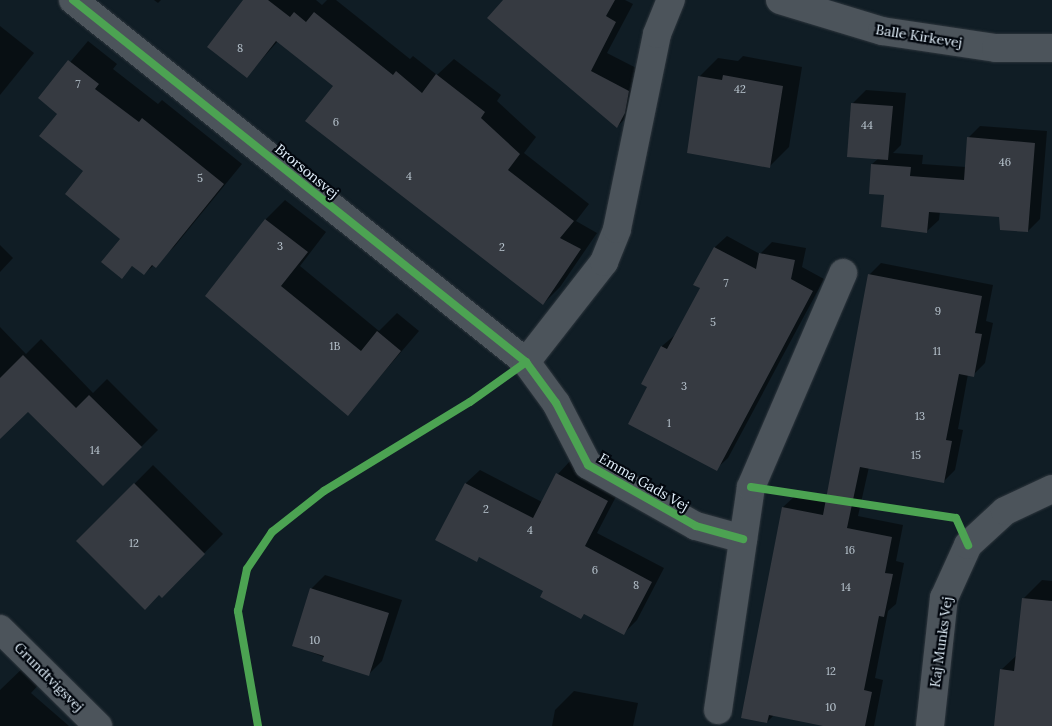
<!DOCTYPE html>
<html>
<head>
<meta charset="utf-8">
<style>
	body { margin:0 }
	#map { position:relative; width:1052px; height:726px; overflow:hidden; background:#101d25; font-family:Lora,serif }
	div>[style] { position:absolute }
	[style*='--x'] { left:calc(var(--x)*1px); top:calc(var(--y)*1px); width:calc(var(--w)*1px); rotate:calc(var(--a)*1deg) }
	.shadow>* { inset:0; background:#0007 }
	.building>* { inset:0; background:#363a41 }
	.roads { filter:drop-shadow(0 0 1px #2e363d) drop-shadow(0 0 1px #2e363d) }
	.minor>* { height:28px; margin:-14px; padding:0 14px; transform-origin:14px; border-radius:14px; background:#4c545b }
	.cycleway>* { height:8px; margin:-4px; padding:0 4px; transform-origin:4px; border-radius:4px; background:#4ca352 }
	span { translate:-50% -50%; white-space:nowrap; text-align:center; line-height:1.15; -webkit-text-stroke:4.5px #02070e; paint-order:stroke }
	.number-label { font-size:11px; color:#b8c4ce }
	.number-label span { -webkit-text-stroke-width:0 }
	.street-label { font-size:14px; color:#e4f2fd }
</style>
</head>
<body>
<div id="map">
	<div class="shadow">
		<div style="clip-path:polygon(154px 0,161px 0,158px 3px)"></div>
		<div style="clip-path:polygon(245px 0,316px 0,322px 5px,327px 0,336px 0,410px 59px,413px 56px,437px 75px,454px 59px,501px 95px,497px 101px,536px 137px,524px 153px,589px 204px,576px 221px,597px 233px,560px 287px,543px 304px,334px 86px,278px 41px,247px 76px)"></div>
		<div style="clip-path:polygon(505px 0,625px 0,633px 4px,607px 53px,646px 73px,634px 109px,617px 127px)"></div>
		<div style="clip-path:polygon(0 26px,34px 53px,0 95px)"></div>
		<div style="clip-path:polygon(88px 41px,117px 64px,113px 69px,158px 104px,162px 100px,242px 164px,174px 247px,144px 274px,133px 265px,122px 277px,121px 239px,59px 113px,40px 98px)"></div>
		<div style="clip-path:polygon(743px 56px,802px 67px,789px 147px,770px 166px,699px 77px,718px 58px,738px 61px)"></div>
		<div style="clip-path:polygon(866px 90px,906px 93px,901px 145px,893px 153px,923px 155px,922px 164px,966px 167px,968px 138px,980px 126px,1047px 131px,1040px 219px,1028px 231px,1000px 216px,940px 211px,939px 220px,926px 232px,886px 193px,872px 164px,879px 158px,852px 104px)"></div>
		<div style="clip-path:polygon(285px 200px,326px 232px,300px 266px,379px 331px,397px 313px,419px 331px,348px 414px,207px 296px,266px 219px)"></div>
		<div style="clip-path:polygon(727px 236px,760px 254px,772px 242px,806px 248px,802px 267px,824px 279px,728px 458px,716px 469px,649px 387px,642px 384px,662px 346px,675px 335px,701px 288px,695px 284px,715px 247px)"></div>
		<div style="clip-path:polygon(0 245px,13px 258px,0 272px)"></div>
		<div style="clip-path:polygon(881px 263px,993px 285px,986px 321px,993px 323px,985px 363px,973px 375px,968px 374px,958px 429px,963px 430px,955px 470px,943px 482px,869px 467px,858px 516px,903px 525px,896px 561px,904px 563px,896px 604px,888px 611px,875px 678px,883px 680px,874px 726px,830px 726px,774px 715px,767px 722px,783px 507px,795px 496px,826px 502px,869px 275px)"></div>
		<div style="clip-path:polygon(0 327px,26px 354px,41px 339px,93px 393px,107px 379px,158px 430px,103px 485px,28px 410px,0 438px)"></div>
		<div style="clip-path:polygon(571px 460px,621px 487px,597px 533px,664px 568px,637px 620px,624px 633px,585px 613px,581px 617px,545px 590px,480px 556px,476px 560px,437px 540px,466px 483px,480px 470px,542px 502px,558px 474px)"></div>
		<div style="clip-path:polygon(153px 465px,223px 534px,181px 577px,78px 541px)"></div>
		<div style="clip-path:polygon(325px 575px,402px 600px,382px 661px,368px 675px,294px 645px,312px 588px)"></div>
		<div style="clip-path:polygon(1042px 580px,1052px 581px,1052px 726px,996px 726px,1001px 670px,1017px 655px,1023px 599px)"></div>
		<div style="clip-path:polygon(27px 664px,43px 680px,31px 693px,69px 726px,0 726px,0 690px)"></div>
		<div style="clip-path:polygon(574px 691px,638px 703px,633px 726px,552px 726px,555px 710px)"></div>
	</div>
	<div class="building">
		<div style="clip-path:polygon(243px 0,268px 0,290px 17px,294px 12px,306px 22px,314px 12px,393px 75px,396px 71px,422px 93px,436px 74px,485px 112px,481px 118px,520px 154px,508px 170px,574px 221px,560px 238px,581px 249px,543px 305px,305px 121px,333px 86px,276px 41px,247px 78px,207px 47px)"></div>
		<div style="clip-path:polygon(503px 0,615px 0,606px 16px,616px 22px,591px 71px,629px 91px,625px 113px,617px 128px,487px 18px)"></div>
		<div style="clip-path:polygon(68px 60px,99px 84px,95px 89px,139px 122px,142px 118px,224px 184px,156px 268px,152px 265px,144px 275px,132px 266px,122px 279px,101px 262px,120px 239px,65px 194px,83px 171px,39px 136px,57px 114px,38px 98px)"></div>
		<div style="clip-path:polygon(723px 75px,783px 86px,770px 168px,687px 153px,698px 76px,722px 80px)"></div>
		<div style="clip-path:polygon(851px 103px,893px 106px,888px 160px,847px 157px)"></div>
		<div style="clip-path:polygon(967px 137px,1035px 143px,1028px 232px,1000px 230px,999px 217px,929px 212px,927px 233px,881px 227px,884px 195px,869px 194px,871px 164px,911px 167px,910px 176px,964px 180px)"></div>
		<div style="clip-path:polygon(265px 219px,308px 252px,281px 286px,361px 351px,377px 331px,401px 351px,348px 416px,205px 296px)"></div>
		<div style="clip-path:polygon(714px 247px,756px 269px,759px 253px,795px 260px,791px 279px,813px 291px,717px 471px,628px 424px,647px 387px,641px 384px,661px 346px,667px 349px,700px 288px,693px 285px)"></div>
		<div style="clip-path:polygon(868px 274px,982px 296px,975px 333px,982px 334px,974px 377px,959px 374px,946px 440px,952px 441px,944px 483px,860px 467px,847px 528px,892px 537px,885px 573px,893px 574px,884px 617px,879px 616px,864px 690px,872px 692px,865px 726px,823px 726px,769px 715px,767px 723px,741px 718px,782px 507px,823px 515px)"></div>
		<div style="clip-path:polygon(23px 355px,76px 408px,89px 395px,142px 447px,103px 486px,28px 412px,0 439px,0 378px)"></div>
		<div style="clip-path:polygon(556px 473px,608px 501px,585px 546px,652px 582px,624px 635px,584px 614px,581px 619px,540px 597px,543px 591px,479px 557px,477px 562px,435px 540px,465px 483px,533px 518px)"></div>
		<div style="clip-path:polygon(134px 483px,205px 554px,162px 598px,159px 595px,145px 610px,76px 541px)"></div>
		<div style="clip-path:polygon(310px 588px,389px 613px,369px 676px,322px 661px,324px 656px,292px 646px)"></div>
		<div style="clip-path:polygon(1022px 598px,1052px 601px,1052px 726px,994px 726px,1000px 669px,1014px 671px)"></div>
	</div>
	<div class="roads">
		<div class="minor">
			<div style="--x:73;--y:0;--w:580;--a:38.63"></div>
			<div style="--x:526;--y:362;--w:51;--a:53.8"></div>
			<div style="--x:556;--y:403;--w:70;--a:62.7"></div>
			<div style="--x:588;--y:465;--w:124;--a:29.5"></div>
			<div style="--x:696;--y:526;--w:49;--a:15.5"></div>
			<div style="--x:780;--y:0;--w:107;--a:16.9"></div>
			<div style="--x:882;--y:31;--w:115;--a:8.5"></div>
			<div style="--x:996;--y:48;--w:56;--a:0"></div>
			<div style="--x:526;--y:362;--w:127;--a:-52"></div>
			<div style="--x:604;--y:262;--w:35;--a:-68"></div>
			<div style="--x:617;--y:229;--w:199;--a:-78.4"></div>
			<div style="--x:657;--y:34;--w:37;--a:-68"></div>
			<div style="--x:0;--y:629;--w:138;--a:44.7"></div>
			<div style="--x:718;--y:710;--w:225;--a:-81.6"></div>
			<div style="--x:751;--y:487;--w:233;--a:-66.7"></div>
			<div style="--x:930;--y:726;--w:129;--a:-83.8"></div>
			<div style="--x:944;--y:598;--w:58;--a:-65.6"></div>
			<div style="--x:968;--y:545;--w:50;--a:-42.6"></div>
			<div style="--x:1005;--y:511;--w:52;--a:-25.1"></div>
		</div>
	</div>
	<div class="cycleway">
		<div style="--x:73;--y:0;--w:580;--a:38.63"></div>
		<div style="--x:526;--y:362;--w:51;--a:53.8"></div>
		<div style="--x:556;--y:403;--w:70;--a:62.7"></div>
		<div style="--x:588;--y:465;--w:124;--a:29.5"></div>
		<div style="--x:696;--y:526;--w:49;--a:15.5"></div>
		<div style="--x:751;--y:487;--w:207;--a:8.6"></div>
		<div style="--x:956;--y:518;--w:30;--a:66"></div>
		<div style="--x:258;--y:726;--w:117;--a:-99.9"></div>
		<div style="--x:238;--y:611;--w:43;--a:-77.9"></div>
		<div style="--x:247;--y:569;--w:45;--a:-56"></div>
		<div style="--x:272;--y:532;--w:66;--a:-38.3"></div>
		<div style="--x:324;--y:491;--w:171;--a:-31.4"></div>
		<div style="--x:470;--y:402;--w:69;--a:-35.5"></div>
	</div>
	<div class="number-label">
		<span style="left:240px;top:48px">8</span>
		<span style="left:78px;top:84px">7</span>
		<span style="left:740px;top:89px">42</span>
		<span style="left:336px;top:122px">6</span>
		<span style="left:867px;top:125px">44</span>
		<span style="left:1005px;top:162px">46</span>
		<span style="left:409px;top:176px">4</span>
		<span style="left:200px;top:178px">5</span>
		<span style="left:280px;top:246px">3</span>
		<span style="left:502px;top:247px">2</span>
		<span style="left:726px;top:283px">7</span>
		<span style="left:938px;top:311px">9</span>
		<span style="left:713px;top:322px">5</span>
		<span style="left:335px;top:346px">1B</span>
		<span style="left:937px;top:351px">11</span>
		<span style="left:684px;top:386px">3</span>
		<span style="left:920px;top:416px">13</span>
		<span style="left:669px;top:423px">1</span>
		<span style="left:95px;top:450px">14</span>
		<span style="left:916px;top:455px">15</span>
		<span style="left:486px;top:509px">2</span>
		<span style="left:530px;top:530px">4</span>
		<span style="left:134px;top:543px">12</span>
		<span style="left:850px;top:550px">16</span>
		<span style="left:595px;top:570px">6</span>
		<span style="left:636px;top:585px">8</span>
		<span style="left:846px;top:587px">14</span>
		<span style="left:315px;top:640px">10</span>
		<span style="left:831px;top:671px">12</span>
		<span style="left:831px;top:707px">10</span>
	</div>
	<div class="street-label">
		<span style="left:919px;top:36px;rotate:9deg">Balle Kirkevej</span>
		<span style="left:307px;top:171px;rotate:39deg">Brorsonsvej</span>
		<span style="left:644px;top:482px;rotate:30deg">Emma Gads Vej</span>
		<span style="left:941px;top:642px;rotate:-82deg">Kaj Munks Vej</span>
		<span style="left:49px;top:677px;rotate:45deg">Grundtvigsvej</span>
	</div>
</div>
</body>
</html>
